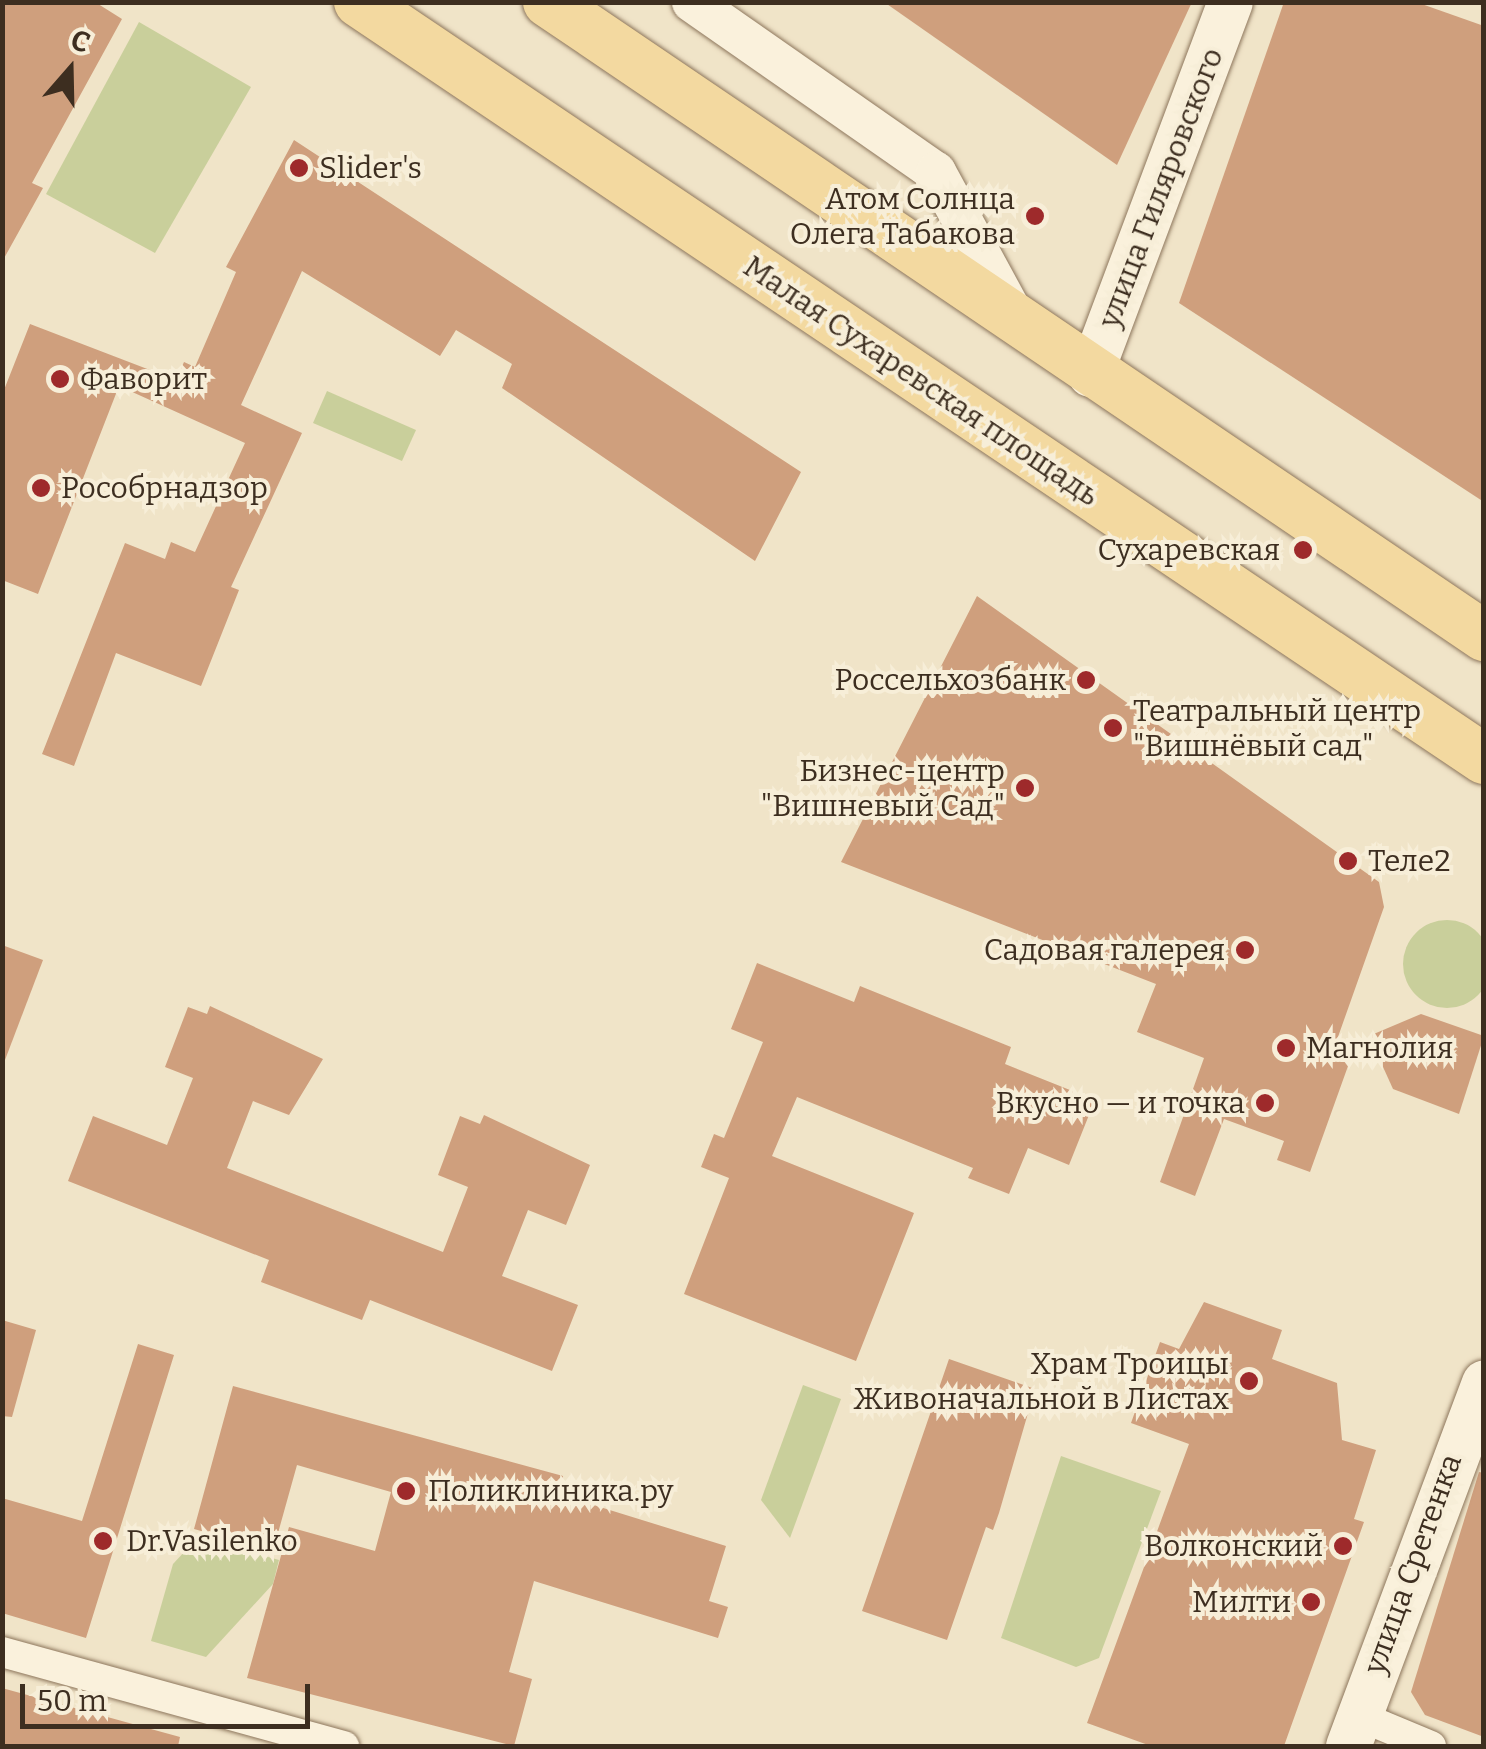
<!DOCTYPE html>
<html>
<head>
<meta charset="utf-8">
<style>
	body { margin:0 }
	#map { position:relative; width:1486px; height:1749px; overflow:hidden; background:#f0e4c8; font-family:Bitter,serif }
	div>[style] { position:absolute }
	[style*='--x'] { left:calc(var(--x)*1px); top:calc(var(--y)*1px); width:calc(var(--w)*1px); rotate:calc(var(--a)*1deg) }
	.green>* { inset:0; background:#c9cf9b }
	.round { border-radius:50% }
	.building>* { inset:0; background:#cf9f7d }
	.roads { filter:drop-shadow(0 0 2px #8d765c) drop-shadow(0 0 2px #8d765c) }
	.minor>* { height:30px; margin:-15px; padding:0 15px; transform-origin:15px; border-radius:15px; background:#faf1dc }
	.tertiary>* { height:40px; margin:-20px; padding:0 20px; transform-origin:20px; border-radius:20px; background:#faf1dc }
	.secondary>* { height:45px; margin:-22.5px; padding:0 22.5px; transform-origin:22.5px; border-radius:22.5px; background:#faf1dc }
	.primary>* { height:50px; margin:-25px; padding:0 25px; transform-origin:25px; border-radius:25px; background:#f3d9a0 }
	.dots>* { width:28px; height:28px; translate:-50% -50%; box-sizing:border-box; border:5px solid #f7eed8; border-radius:50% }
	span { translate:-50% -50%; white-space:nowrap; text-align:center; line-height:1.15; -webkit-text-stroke:8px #f7eed8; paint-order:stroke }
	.poi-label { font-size:30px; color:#3d2e20 }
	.left { translate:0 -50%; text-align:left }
	.right { translate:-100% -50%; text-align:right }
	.street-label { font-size:30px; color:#3d2e20 }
	.frame { position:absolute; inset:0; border:5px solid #3d2e20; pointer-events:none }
	.north { position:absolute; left:20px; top:20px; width:100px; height:100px; -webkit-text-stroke:8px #f7eed8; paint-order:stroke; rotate:20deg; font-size:28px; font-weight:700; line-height:40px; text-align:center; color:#3d2e20 }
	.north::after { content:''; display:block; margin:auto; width:35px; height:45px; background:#3d2e20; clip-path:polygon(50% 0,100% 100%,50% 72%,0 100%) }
	.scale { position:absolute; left:20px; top:1684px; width:290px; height:45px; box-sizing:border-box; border:5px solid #3d2e20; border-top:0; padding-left:12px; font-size:30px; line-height:35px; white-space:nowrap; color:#3d2e20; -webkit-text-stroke:8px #f7eed8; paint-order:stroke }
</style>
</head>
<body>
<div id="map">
	<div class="green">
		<div style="clip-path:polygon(139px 22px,251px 87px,155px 253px,46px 194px)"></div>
		<div style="clip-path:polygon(327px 391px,416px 430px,402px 461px,313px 423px)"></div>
		<div class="round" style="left:1403px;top:920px;width:88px;height:88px"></div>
		<div style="clip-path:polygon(803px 1385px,841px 1399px,790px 1538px,761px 1500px)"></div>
		<div style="clip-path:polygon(1061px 1456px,1161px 1491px,1099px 1658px,1076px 1667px,1001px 1638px)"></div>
		<div style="clip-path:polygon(198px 1537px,279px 1560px,273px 1584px,206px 1657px,151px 1641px,173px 1564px)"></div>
	</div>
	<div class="building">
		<div style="clip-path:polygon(2px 2px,95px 2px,122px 19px,32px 183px,43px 188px,2px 262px)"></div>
		<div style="clip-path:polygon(884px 2px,1192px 2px,1117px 165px)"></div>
		<div style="clip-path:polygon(1284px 2px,1416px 2px,1484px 26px,1484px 502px,1179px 303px)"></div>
		<div style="clip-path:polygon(294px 140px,801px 472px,755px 561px,502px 388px,512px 364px,456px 330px,440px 356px,302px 271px,241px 405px,302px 433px,231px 587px,239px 590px,201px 686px,116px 653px,74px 766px,42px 754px,125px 543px,165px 559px,171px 542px,195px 552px,245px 443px,119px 386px,38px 594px,2px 580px,2px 395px,30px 324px,176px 380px,184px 362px,195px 367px,236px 272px,226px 267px)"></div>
		<div style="clip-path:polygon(977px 596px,1379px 882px,1384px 907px,1333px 1051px,1357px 1041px,1310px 1172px,1277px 1160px,1284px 1141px,1224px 1119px,1195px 1196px,1160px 1182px,1204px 1058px,1137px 1032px,1156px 984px,841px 862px)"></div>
		<div style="clip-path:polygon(2px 945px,43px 960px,5px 1060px,2px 1059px)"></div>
		<div style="clip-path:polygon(757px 963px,854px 1002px,860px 986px,1011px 1047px,1005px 1064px,1095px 1100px,1069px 1165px,1028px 1148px,1009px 1194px,968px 1178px,973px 1168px,797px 1097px,772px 1156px,914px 1213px,856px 1361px,684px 1294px,729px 1178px,701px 1167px,714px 1134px,724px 1138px,763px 1042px,731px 1029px)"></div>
		<div style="clip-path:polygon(210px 1006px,323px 1059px,289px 1115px,253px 1101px,227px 1168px,443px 1252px,468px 1187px,438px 1175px,460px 1116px,480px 1124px,484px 1115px,590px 1165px,566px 1225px,528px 1210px,502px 1276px,578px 1305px,552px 1371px,370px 1300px,362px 1320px,261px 1282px,269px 1260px,68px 1181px,93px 1116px,167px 1145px,193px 1078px,165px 1067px,188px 1007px,207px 1014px)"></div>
		<div style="clip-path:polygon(1421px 1014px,1484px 1036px,1459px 1114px,1393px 1089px,1369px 1036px)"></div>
		<div style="clip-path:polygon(1204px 1302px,1282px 1330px,1272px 1359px,1337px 1383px,1342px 1440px,1376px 1450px,1354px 1519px,1364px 1522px,1284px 1746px,1151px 1746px,1087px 1723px,1189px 1444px,1131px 1423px,1160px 1342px,1179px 1349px)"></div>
		<div style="clip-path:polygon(2px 1320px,36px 1330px,12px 1417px,2px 1416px)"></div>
		<div style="clip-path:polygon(138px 1344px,174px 1355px,86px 1638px,2px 1613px,2px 1498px,82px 1521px)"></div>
		<div style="clip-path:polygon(949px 1359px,1035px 1389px,999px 1513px,993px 1530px,986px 1527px,947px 1640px,862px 1611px)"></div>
		<div style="clip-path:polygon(233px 1386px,563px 1476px,558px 1494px,726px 1546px,709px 1601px,728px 1607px,718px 1638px,534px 1581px,509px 1672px,532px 1679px,514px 1746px,247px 1678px,289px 1527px,375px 1551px,391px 1492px,297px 1465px,273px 1551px,194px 1529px)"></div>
		<div style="clip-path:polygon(1479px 1472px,1484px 1473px,1484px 1737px,1425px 1715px,1411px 1692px)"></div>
		<div style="clip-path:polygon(2px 1688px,180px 1737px,178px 1746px,2px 1746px)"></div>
	</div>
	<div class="roads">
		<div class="minor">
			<div style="--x:2;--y:1652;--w:355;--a:15.4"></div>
			<div style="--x:1359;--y:1716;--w:78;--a:22.6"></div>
		</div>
		<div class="tertiary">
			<div style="--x:692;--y:2;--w:297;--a:34.9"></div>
			<div style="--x:936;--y:172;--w:157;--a:61.5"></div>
		</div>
		<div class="secondary">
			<div style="--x:1090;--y:374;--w:397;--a:-69.4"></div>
			<div style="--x:1348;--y:1746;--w:388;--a:-69.5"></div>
		</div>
		<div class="primary">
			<div style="--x:359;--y:2;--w:1356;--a:33.94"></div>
			<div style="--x:548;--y:2;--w:1131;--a:34.11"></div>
		</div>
	</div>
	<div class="dots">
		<div style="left:299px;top:168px;background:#9e2a2b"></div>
		<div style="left:1035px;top:216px;background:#9e2a2b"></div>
		<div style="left:60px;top:379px;background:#9e2a2b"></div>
		<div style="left:41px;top:488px;background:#9e2a2b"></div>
		<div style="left:1303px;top:550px;background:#9e2a2b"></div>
		<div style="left:1086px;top:680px;background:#9e2a2b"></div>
		<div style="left:1113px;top:728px;background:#9e2a2b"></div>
		<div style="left:1025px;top:788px;background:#9e2a2b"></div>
		<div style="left:1348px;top:861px;background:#9e2a2b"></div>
		<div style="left:1245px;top:950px;background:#9e2a2b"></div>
		<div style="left:1286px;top:1048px;background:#9e2a2b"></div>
		<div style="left:1265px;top:1103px;background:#9e2a2b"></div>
		<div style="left:1249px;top:1381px;background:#9e2a2b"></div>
		<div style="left:406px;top:1491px;background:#9e2a2b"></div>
		<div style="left:103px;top:1541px;background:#9e2a2b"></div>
		<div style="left:1343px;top:1546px;background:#9e2a2b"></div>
		<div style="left:1311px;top:1602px;background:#9e2a2b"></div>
	</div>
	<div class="poi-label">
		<span class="left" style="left:319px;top:168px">Slider's</span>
		<span class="right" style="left:1015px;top:216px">Атом Солнца<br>Олега Табакова</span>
		<span class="left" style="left:80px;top:379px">Фаворит</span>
		<span class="left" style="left:61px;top:488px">Рособрнадзор</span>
		<span class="right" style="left:1280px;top:550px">Сухаревская</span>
		<span class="right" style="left:1066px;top:680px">Россельхозбанк</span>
		<span class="left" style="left:1133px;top:728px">Театральный центр<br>"Вишнёвый сад"</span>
		<span class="right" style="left:1005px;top:788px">Бизнес-центр<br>"Вишневый Сад"</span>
		<span class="left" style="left:1368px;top:861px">Теле2</span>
		<span class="right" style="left:1225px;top:950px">Садовая галерея</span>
		<span class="left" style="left:1306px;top:1048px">Магнолия</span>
		<span class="right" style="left:1245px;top:1103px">Вкусно — и точка</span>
		<span class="right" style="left:1229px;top:1381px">Храм Троицы<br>Живоначальной в Листах</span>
		<span class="left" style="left:428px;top:1491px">Поликлиника.ру</span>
		<span class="left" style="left:126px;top:1541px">Dr.Vasilenko</span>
		<span class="right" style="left:1323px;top:1546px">Волконский</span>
		<span class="right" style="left:1291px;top:1602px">Милти</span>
	</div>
	<div class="street-label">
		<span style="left:1161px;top:188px;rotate:-69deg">улица Гиляровского</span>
		<span style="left:921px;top:381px;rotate:34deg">Малая Сухаревская площадь</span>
		<span style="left:1413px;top:1564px;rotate:-70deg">улица Сретенка</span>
	</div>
	<div class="frame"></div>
	<div class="north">С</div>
	<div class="scale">50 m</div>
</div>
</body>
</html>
